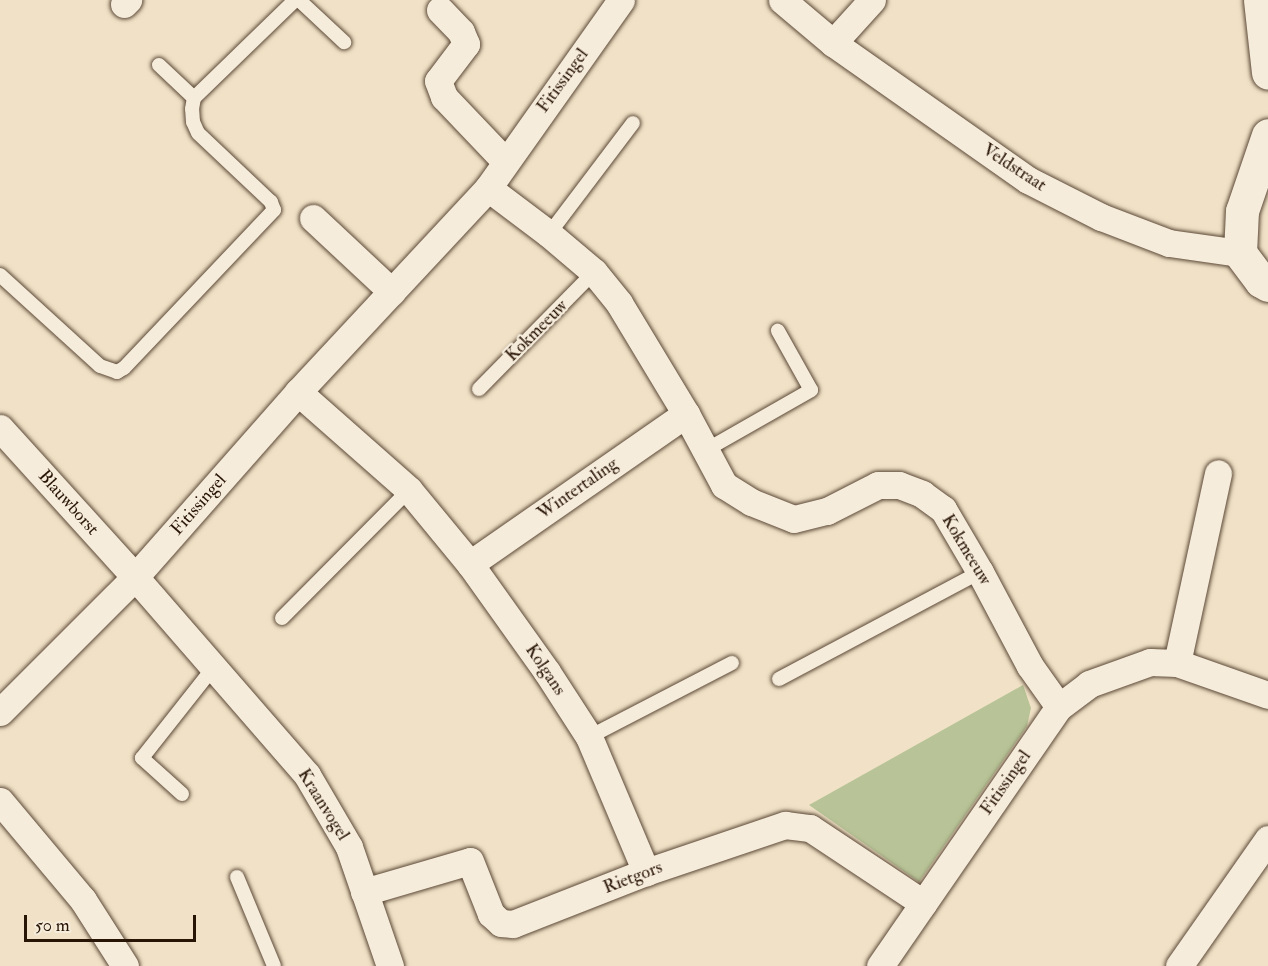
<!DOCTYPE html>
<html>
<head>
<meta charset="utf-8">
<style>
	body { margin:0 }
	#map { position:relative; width:1268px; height:966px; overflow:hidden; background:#f1e2c7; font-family:"IM FELL Double Pica",serif }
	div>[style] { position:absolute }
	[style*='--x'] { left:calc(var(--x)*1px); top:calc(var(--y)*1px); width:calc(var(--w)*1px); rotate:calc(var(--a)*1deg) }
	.green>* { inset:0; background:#b8c497 }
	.roads { filter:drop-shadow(0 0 2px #5b4836) drop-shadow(0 0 2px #5b4836) }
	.service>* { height:14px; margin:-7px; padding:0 7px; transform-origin:7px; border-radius:7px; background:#f6ecdb }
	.minor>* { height:27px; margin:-13.5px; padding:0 13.5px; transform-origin:13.5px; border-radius:13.5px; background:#f6ecdb }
	.tertiary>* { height:33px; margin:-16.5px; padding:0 16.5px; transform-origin:16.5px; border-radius:16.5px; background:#f6ecdb }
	span { translate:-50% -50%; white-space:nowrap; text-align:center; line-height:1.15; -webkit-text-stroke:4.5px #f6ecdb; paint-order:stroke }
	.street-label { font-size:18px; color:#291506 }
	.scale { position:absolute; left:24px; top:915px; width:172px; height:27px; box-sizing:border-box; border:3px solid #291506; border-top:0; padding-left:8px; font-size:18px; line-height:21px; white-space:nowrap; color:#291506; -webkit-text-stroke:4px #f6ecdb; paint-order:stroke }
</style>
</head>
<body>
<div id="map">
	<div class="green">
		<div style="clip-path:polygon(1023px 685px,1031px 708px,1027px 726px,919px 882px,809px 805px)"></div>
	</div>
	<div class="roads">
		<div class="service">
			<div style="--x:299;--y:0;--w:62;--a:43"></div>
			<div style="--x:159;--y:65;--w:48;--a:43.3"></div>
			<div style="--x:549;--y:234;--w:139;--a:-52.9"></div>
			<div style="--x:0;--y:275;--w:135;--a:42.3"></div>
			<div style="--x:100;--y:366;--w:18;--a:19"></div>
			<div style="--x:117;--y:372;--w:8;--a:-30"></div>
			<div style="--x:124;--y:368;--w:218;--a:-46.5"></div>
			<div style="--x:274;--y:210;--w:9;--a:-111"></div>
			<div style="--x:271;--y:202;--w:100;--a:-136.6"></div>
			<div style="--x:198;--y:133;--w:12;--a:-114"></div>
			<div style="--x:193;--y:122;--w:13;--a:-94"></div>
			<div style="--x:192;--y:109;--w:11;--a:-80"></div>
			<div style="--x:194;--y:98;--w:141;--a:-44.1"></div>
			<div style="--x:479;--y:389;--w:164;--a:-45.5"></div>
			<div style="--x:706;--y:450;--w:121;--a:-29.7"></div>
			<div style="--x:811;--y:390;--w:68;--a:-119.2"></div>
			<div style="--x:282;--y:618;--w:180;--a:-45.2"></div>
			<div style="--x:779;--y:679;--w:228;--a:-28"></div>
			<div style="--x:589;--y:737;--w:161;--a:-27.4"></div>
			<div style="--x:182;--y:794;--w:54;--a:-138"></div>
			<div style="--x:142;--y:758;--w:115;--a:-51.7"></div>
			<div style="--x:237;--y:877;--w:96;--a:67.4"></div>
		</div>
		<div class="minor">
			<div style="--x:782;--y:0;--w:67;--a:40.1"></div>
			<div style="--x:833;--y:43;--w:238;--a:35.1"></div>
			<div style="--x:1028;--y:180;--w:82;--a:26.9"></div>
			<div style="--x:1101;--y:217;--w:73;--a:20.9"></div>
			<div style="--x:1169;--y:243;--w:72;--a:8"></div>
			<div style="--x:124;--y:4;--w:6;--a:-45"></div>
			<div style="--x:440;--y:10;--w:30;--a:46"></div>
			<div style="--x:461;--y:32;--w:13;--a:67"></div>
			<div style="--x:466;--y:44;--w:46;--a:127.1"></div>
			<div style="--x:438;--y:81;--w:17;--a:69"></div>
			<div style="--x:444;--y:97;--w:88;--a:46.4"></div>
			<div style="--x:833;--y:43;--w:58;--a:-47.8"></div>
			<div style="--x:488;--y:188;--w:76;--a:37"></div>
			<div style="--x:549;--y:234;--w:59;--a:40.2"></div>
			<div style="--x:594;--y:272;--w:40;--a:51"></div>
			<div style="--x:619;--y:303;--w:130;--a:58.9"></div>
			<div style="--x:686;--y:414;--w:81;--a:61.8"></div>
			<div style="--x:724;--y:485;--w:32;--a:32"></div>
			<div style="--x:751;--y:502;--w:46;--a:21.6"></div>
			<div style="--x:794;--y:519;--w:34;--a:-14"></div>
			<div style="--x:827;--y:511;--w:57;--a:-27"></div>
			<div style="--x:878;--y:485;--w:21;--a:0"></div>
			<div style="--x:899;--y:485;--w:25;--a:21"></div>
			<div style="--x:922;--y:494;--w:26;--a:36"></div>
			<div style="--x:943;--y:509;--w:73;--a:59.6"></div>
			<div style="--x:980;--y:572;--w:106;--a:62"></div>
			<div style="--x:1030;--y:666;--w:50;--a:54.7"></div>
			<div style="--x:313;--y:218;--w:108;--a:43.1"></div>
			<div style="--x:298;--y:392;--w:148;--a:41.4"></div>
			<div style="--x:409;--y:490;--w:96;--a:50.5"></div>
			<div style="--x:470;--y:564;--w:133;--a:54.5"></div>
			<div style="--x:547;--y:672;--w:77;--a:57.1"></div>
			<div style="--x:589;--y:737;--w:147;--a:67.1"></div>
			<div style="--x:0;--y:428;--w:201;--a:47.8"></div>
			<div style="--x:135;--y:577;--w:262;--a:49"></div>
			<div style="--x:307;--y:775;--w:83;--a:59.7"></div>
			<div style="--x:349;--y:847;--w:126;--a:71"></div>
			<div style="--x:470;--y:564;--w:263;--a:-34.8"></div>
			<div style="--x:1177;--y:663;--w:194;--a:-77.8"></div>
			<div style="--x:0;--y:712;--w:191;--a:-45"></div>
			<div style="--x:135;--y:577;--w:247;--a:-48.6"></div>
			<div style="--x:298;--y:392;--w:279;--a:-47"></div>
			<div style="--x:488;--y:188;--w:230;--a:-54.7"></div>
			<div style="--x:0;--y:801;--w:129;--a:50"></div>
			<div style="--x:83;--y:900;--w:78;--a:57.5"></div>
			<div style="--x:364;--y:892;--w:110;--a:-16.3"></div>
			<div style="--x:470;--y:861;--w:57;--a:68.4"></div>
			<div style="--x:491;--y:914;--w:13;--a:42"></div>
			<div style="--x:501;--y:923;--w:12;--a:5"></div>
			<div style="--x:513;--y:924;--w:143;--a:-21.4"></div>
			<div style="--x:646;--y:872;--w:147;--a:-18.7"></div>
			<div style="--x:785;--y:825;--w:25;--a:7"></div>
			<div style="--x:810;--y:828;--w:136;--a:33.6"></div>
			<div style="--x:880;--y:966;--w:315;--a:-55.4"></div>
			<div style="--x:1059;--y:707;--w:38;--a:-37"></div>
			<div style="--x:1089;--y:684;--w:65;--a:-19.8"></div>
			<div style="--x:1150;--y:662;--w:27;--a:2"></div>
			<div style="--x:1177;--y:663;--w:96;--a:19.4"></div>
			<div style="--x:1179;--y:966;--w:155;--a:-55"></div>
		</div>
		<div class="tertiary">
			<div style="--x:1260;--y:0;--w:73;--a:83.7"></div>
			<div style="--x:1240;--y:253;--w:42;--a:-87.3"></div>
			<div style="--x:1242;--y:211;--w:80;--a:-71.1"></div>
			<div style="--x:1240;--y:253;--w:35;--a:53"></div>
			<div style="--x:1261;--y:281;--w:8;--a:30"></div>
		</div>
	</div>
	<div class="street-label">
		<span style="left:563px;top:81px;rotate:-54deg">Fitissingel</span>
		<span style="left:1014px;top:168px;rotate:33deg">Veldstraat</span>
		<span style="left:537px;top:331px;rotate:-45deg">Kokmeeuw</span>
		<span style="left:578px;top:489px;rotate:-35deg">Wintertaling</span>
		<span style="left:68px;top:503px;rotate:48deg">Blauwborst</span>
		<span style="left:199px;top:505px;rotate:-49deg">Fitissingel</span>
		<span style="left:966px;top:550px;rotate:59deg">Kokmeeuw</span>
		<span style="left:545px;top:670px;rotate:56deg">Kolgans</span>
		<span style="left:1006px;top:783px;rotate:-55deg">Fitissingel</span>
		<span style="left:323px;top:805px;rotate:58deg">Kraanvogel</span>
		<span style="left:633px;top:878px;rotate:-21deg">Rietgors</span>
	</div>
	<div class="scale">50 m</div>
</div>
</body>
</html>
